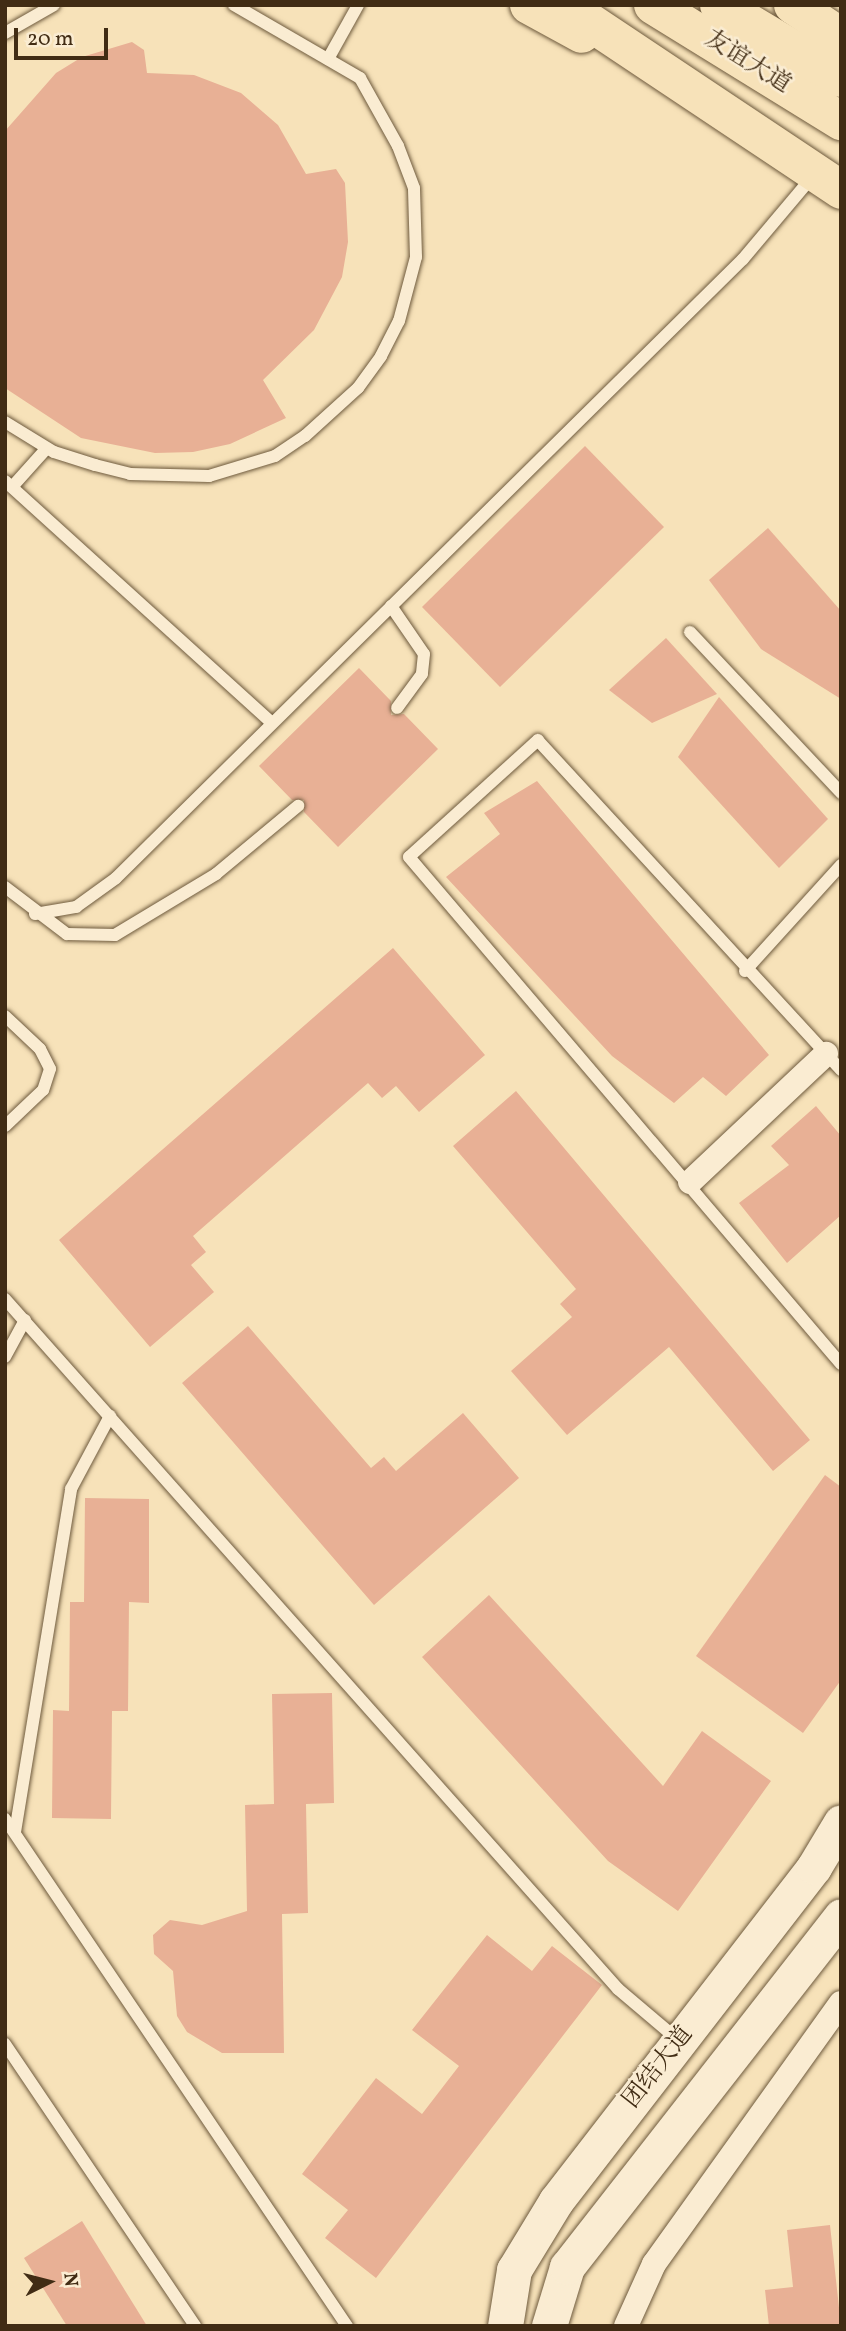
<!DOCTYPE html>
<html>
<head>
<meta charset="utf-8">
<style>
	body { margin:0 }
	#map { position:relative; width:846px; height:2331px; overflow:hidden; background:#f7e2b9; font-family:Vollkorn,"Noto Serif SC",serif }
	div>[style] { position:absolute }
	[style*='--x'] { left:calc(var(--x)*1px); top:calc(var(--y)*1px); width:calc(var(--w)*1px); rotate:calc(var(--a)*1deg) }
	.building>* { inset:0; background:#e8b095 }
	.roads { filter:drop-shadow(0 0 2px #6e5a3d) drop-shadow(0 0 2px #6e5a3d) }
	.lane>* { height:12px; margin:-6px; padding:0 6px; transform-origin:6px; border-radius:6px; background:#faecd2 }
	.street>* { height:24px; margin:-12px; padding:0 12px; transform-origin:12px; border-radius:12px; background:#faecd2 }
	.secondary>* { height:35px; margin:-17.5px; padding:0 17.5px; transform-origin:17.5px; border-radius:17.5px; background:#faecd2 }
	.primary>* { height:38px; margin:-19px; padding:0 19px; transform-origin:19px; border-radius:19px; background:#f7e2b9 }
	span { translate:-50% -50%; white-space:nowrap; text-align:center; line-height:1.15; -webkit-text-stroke:5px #faecd2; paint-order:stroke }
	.street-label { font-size:24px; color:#412c14 }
	.frame { position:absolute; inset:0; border:7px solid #412c14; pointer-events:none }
	.north { position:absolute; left:14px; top:2247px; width:70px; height:70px; -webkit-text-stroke:5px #faecd2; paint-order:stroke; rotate:84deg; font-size:19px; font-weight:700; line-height:28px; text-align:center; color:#412c14 }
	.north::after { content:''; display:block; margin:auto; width:24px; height:32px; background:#412c14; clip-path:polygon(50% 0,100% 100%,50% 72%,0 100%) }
	.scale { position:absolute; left:14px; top:28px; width:94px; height:32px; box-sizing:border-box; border:4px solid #412c14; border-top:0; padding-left:9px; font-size:21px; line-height:24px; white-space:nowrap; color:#412c14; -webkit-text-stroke:5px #faecd2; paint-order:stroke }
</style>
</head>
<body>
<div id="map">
	<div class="building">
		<div style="clip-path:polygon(132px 42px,144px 50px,147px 73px,194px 75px,241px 93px,278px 125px,306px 174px,336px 169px,345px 183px,348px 242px,342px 277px,314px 330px,263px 380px,286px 418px,230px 444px,193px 452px,155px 453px,81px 438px,5px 388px,5px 131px,56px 73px,82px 57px)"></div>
		<div style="clip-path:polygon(585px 446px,664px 527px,500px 687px,422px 607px)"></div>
		<div style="clip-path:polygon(768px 528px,841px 611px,841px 699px,761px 649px,709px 580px)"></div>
		<div style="clip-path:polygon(666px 638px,717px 694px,652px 723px,609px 690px)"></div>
		<div style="clip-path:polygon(359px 668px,391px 701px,391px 715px,404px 714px,438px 749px,338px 847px,304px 812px,304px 800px,292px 800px,259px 766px)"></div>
		<div style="clip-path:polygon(719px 697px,828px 819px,779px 868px,678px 757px)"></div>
		<div style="clip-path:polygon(537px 781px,769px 1055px,726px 1096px,703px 1077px,674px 1103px,612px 1056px,446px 877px,500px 834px,484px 813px)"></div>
		<div style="clip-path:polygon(393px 948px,485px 1055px,419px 1112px,396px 1086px,382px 1098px,368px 1083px,193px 1236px,206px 1252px,191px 1265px,214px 1292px,150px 1347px,59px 1240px)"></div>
		<div style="clip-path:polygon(516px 1091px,810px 1440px,773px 1471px,669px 1347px,567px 1435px,511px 1371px,572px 1317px,560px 1304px,576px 1289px,453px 1146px)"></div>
		<div style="clip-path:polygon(816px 1106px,841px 1136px,841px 1215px,787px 1263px,739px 1203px,789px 1165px,771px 1146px)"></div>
		<div style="clip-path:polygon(248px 1326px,371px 1468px,384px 1457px,396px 1471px,463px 1413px,519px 1478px,374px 1605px,182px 1383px)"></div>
		<div style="clip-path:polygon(825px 1475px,841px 1487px,841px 1680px,803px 1733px,696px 1656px)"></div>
		<div style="clip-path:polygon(85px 1498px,149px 1499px,149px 1603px,129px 1602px,128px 1711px,112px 1711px,111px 1819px,52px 1818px,53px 1710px,69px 1711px,70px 1602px,84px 1602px)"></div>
		<div style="clip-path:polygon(489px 1595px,663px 1786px,702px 1731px,771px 1781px,678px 1911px,608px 1861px,422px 1657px)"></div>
		<div style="clip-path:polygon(332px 1693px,334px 1803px,306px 1804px,308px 1913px,282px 1914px,284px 2053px,222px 2053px,187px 2032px,177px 2016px,173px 1971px,154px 1954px,153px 1935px,170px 1920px,202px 1925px,247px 1911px,245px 1805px,274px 1804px,272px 1694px)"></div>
		<div style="clip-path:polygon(487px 1935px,532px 1971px,552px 1946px,602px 1985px,376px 2278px,325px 2238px,348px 2210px,302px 2174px,376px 2078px,422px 2114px,459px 2066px,412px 2030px)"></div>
		<div style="clip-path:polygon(82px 2221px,147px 2326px,67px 2326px,24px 2258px)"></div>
		<div style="clip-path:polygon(830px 2225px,841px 2326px,769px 2326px,765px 2290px,793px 2287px,787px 2230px)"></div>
	</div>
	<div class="roads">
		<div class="lane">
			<div style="--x:5;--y:33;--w:56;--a:-29.7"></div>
			<div style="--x:328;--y:59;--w:62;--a:-60.9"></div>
			<div style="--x:5;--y:422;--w:57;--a:31.5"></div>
			<div style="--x:54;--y:452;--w:43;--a:17.6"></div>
			<div style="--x:95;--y:465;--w:36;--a:14"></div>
			<div style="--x:130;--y:474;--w:79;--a:1.5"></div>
			<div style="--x:209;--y:476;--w:69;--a:-16.9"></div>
			<div style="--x:275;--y:456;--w:36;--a:-34"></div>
			<div style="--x:305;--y:436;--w:72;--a:-42.2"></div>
			<div style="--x:358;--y:388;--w:39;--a:-54"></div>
			<div style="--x:381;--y:356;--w:39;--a:-63"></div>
			<div style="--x:399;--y:321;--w:66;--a:-75.1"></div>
			<div style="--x:416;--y:257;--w:69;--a:-91.7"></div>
			<div style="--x:414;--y:188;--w:45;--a:-110.9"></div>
			<div style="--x:398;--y:146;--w:78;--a:-119.2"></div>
			<div style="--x:360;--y:78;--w:146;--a:-149.9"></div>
			<div style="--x:5;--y:481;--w:360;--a:42.2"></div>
			<div style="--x:12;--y:487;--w:52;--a:-48.1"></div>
			<div style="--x:391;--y:606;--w:58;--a:55.5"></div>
			<div style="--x:424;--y:654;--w:20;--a:96"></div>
			<div style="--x:422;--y:674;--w:42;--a:126.3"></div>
			<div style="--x:690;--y:632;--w:221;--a:46.8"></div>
			<div style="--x:5;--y:887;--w:78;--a:37.2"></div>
			<div style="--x:67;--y:934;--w:48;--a:1.2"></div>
			<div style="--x:115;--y:935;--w:118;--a:-31.1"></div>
			<div style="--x:216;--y:874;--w:107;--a:-39.7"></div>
			<div style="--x:35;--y:914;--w:42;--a:-9.7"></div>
			<div style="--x:76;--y:907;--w:49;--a:-35.9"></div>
			<div style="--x:116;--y:878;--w:881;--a:-44.63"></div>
			<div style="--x:743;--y:259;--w:109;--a:-49.9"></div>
			<div style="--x:745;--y:971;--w:143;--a:-47.8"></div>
			<div style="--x:5;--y:1016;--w:48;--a:43.3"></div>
			<div style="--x:40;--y:1049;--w:22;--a:63"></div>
			<div style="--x:50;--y:1069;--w:22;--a:108"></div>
			<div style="--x:43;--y:1090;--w:52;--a:136.5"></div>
			<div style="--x:841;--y:1070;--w:448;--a:-132.6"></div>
			<div style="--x:538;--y:740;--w:174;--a:137.8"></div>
			<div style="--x:409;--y:857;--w:666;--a:49.57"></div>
			<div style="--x:5;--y:1299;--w:923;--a:48.38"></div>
			<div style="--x:618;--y:1989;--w:77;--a:40.3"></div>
			<div style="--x:5;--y:1357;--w:42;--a:-61.6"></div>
			<div style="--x:5;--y:1819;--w:612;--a:56"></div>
			<div style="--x:15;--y:1832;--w:348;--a:-80.7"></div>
			<div style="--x:71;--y:1489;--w:83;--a:-61.9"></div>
			<div style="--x:5;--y:2044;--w:340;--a:56"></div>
		</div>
		<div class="street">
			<div style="--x:690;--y:1182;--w:187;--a:-43.3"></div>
			<div style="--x:626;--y:2326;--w:68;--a:-65.7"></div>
			<div style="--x:654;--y:2264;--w:321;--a:-54.4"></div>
		</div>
		<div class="secondary">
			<div style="--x:505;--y:2326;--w:57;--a:-80.9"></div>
			<div style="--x:514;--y:2270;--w:81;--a:-58.7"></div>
			<div style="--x:556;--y:2201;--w:422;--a:-52.3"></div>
			<div style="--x:814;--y:1867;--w:52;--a:-59"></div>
			<div style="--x:549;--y:2326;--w:62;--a:-73"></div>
			<div style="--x:567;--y:2267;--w:445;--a:-52"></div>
		</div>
		<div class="primary">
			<div style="--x:529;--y:5;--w:60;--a:28.7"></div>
			<div style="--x:564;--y:5;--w:333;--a:33.7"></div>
			<div style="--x:653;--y:5;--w:221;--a:31.7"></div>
			<div style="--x:719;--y:5;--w:142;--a:30.9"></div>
			<div style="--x:793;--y:5;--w:58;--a:33.7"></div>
		</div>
	</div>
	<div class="street-label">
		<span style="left:747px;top:63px;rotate:32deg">友谊大道</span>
		<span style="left:659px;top:2068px;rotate:-52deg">团结大道</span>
	</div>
	<div class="frame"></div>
	<div class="north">N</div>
	<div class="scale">20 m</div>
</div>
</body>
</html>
